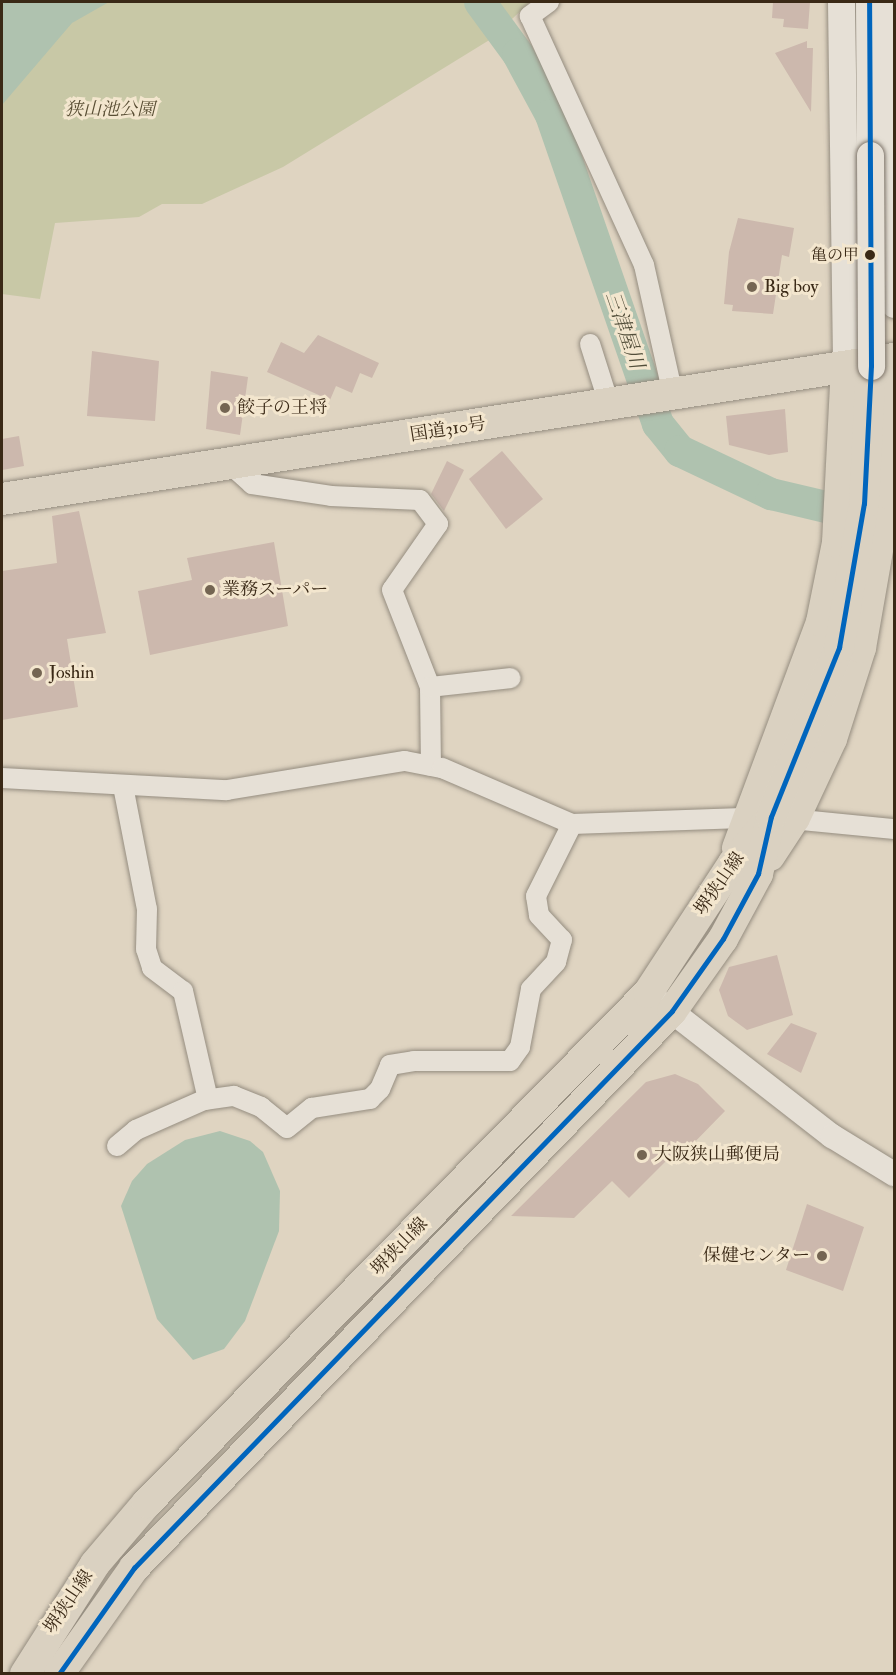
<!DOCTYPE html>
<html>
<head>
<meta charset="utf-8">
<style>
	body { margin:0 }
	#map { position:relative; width:896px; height:1675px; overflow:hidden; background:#dfd4c1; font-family:"IM FELL Double Pica","Noto Serif JP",serif }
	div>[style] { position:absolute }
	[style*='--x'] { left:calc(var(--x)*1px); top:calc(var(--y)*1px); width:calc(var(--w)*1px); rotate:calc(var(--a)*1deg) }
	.green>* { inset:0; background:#c8c8a6 }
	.water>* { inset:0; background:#afc2af }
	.river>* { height:32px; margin:-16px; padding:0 16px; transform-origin:16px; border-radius:16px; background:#afc2af }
	.building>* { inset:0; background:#ccb8ad }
	.roads { filter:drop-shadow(0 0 2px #958d80) drop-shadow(0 0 2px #958d80) }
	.minor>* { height:20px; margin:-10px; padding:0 10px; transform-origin:10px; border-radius:10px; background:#e6e0d6 }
	.tertiary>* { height:24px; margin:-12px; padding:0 12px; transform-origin:12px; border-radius:12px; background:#e6e0d6 }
	.secondary>* { height:27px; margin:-13.5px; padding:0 13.5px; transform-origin:13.5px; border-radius:13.5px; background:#e6e0d6 }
	.primary>* { height:30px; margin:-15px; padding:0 15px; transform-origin:15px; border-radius:15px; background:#dad1c1 }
	.trunk>* { height:32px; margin:-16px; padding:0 16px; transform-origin:16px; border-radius:16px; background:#dad1c1 }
	.bridges { filter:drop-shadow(0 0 2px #7e756a) drop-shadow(0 0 2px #7e756a) }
	.secondary-bridge>* { height:27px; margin:-13.5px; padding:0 13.5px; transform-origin:13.5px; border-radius:13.5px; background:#e6e0d6 }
	.bus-1>* { height:4.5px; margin:-2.25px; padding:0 2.25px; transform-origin:2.25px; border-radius:2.25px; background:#0065bd }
	.dots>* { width:16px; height:16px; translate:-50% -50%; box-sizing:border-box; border:3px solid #f3e6ce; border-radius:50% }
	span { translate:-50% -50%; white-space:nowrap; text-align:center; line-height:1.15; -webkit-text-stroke:6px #f3e6ce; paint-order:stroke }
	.bus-label { font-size:16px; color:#3a2916 }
	.right { translate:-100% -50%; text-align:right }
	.park-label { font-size:18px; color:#594e34; font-style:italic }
	.poi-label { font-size:18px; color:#3a2916 }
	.left { translate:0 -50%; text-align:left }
	.street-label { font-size:18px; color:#3a2916 }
	.water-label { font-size:20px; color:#524e3a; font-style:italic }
	.frame { position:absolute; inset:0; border:3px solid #3a2916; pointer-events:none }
</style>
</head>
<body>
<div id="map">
	<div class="green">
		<div style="clip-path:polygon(2px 2px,530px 2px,491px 39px,283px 167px,202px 204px,162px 204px,139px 217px,55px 223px,40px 299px,2px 294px)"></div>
	</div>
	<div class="water">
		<div style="clip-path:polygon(2px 2px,109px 2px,72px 23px,2px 105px)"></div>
		<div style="clip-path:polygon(220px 1131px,250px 1141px,263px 1152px,280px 1191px,279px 1231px,245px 1321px,224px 1349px,193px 1360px,157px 1319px,121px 1206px,132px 1181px,147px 1164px,185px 1140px)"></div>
	</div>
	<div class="river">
		<div style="--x:480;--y:2;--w:64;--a:53.8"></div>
		<div style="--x:518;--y:54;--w:69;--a:61.6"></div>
		<div style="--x:551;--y:115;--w:327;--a:70.9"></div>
		<div style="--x:658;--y:424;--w:35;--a:51"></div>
		<div style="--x:680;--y:451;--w:101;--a:25.3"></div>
		<div style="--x:771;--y:494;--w:96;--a:13.3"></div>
	</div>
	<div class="building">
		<div style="clip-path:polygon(773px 2px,810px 2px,808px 29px,783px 27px,784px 19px,772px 18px)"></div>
		<div style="clip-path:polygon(807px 41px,807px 48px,813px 48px,811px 112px,775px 53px)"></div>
		<div style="clip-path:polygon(738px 218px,794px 228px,789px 257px,782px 255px,773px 314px,732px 311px,733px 305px,724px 304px,729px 252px)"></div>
		<div style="clip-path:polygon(318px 335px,379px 363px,372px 378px,360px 373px,352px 393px,336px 386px,330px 400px,267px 372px,281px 342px,304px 353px)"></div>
		<div style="clip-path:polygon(92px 351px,159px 361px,155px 421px,87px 416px)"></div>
		<div style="clip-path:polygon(211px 371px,248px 377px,240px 435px,206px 429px)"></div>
		<div style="clip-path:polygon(785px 409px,788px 452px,769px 455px,729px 445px,726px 416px)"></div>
		<div style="clip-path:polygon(19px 436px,24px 466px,2px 470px,2px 439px)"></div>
		<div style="clip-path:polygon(502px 451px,543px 499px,506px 529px,469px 479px)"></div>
		<div style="clip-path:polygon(447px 461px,464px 470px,444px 511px,431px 494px)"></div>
		<div style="clip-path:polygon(79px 511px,106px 633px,67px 639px,78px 707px,2px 720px,2px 571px,57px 563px,52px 516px)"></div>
		<div style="clip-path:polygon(274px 542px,288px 626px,150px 655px,138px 591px,192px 580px,187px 558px)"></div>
		<div style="clip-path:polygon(777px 955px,793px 1015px,747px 1030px,728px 1016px,719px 990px,729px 967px)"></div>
		<div style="clip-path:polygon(791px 1023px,817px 1033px,801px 1073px,767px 1054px)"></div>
		<div style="clip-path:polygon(675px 1074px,698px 1084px,725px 1111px,685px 1152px,680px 1147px,629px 1198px,612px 1181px,574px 1218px,511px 1216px,646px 1082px)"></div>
		<div style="clip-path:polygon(807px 1204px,864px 1227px,843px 1291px,786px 1270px)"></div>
	</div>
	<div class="roads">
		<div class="minor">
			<div style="--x:549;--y:2;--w:24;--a:144"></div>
			<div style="--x:530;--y:16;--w:274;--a:65.4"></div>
			<div style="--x:644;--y:265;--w:133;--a:77.4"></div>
			<div style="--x:590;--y:344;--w:63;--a:72.4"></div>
			<div style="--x:230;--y:464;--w:30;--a:42"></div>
			<div style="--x:252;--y:484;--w:80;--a:8.6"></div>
			<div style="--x:331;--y:496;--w:89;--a:2.6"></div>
			<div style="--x:420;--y:500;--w:30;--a:53"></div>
			<div style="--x:438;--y:524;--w:80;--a:124.9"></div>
			<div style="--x:392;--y:590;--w:104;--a:68.6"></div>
			<div style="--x:430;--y:687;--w:79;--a:89.3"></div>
			<div style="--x:430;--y:687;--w:81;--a:-6.3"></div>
			<div style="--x:2;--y:778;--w:225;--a:3.1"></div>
			<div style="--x:227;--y:790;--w:180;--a:-9.3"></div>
			<div style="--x:405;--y:761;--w:38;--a:11"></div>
			<div style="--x:442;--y:768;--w:142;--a:23.3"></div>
			<div style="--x:572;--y:824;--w:199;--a:-2"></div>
			<div style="--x:771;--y:817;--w:124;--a:5.6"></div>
			<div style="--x:123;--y:786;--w:125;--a:79"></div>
			<div style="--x:147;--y:909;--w:40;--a:91.4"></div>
			<div style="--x:146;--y:949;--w:20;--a:72"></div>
			<div style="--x:152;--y:968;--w:39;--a:37"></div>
			<div style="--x:183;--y:991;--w:111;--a:77"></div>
			<div style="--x:117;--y:1146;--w:25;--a:-40"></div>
			<div style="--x:136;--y:1130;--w:74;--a:-23.8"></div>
			<div style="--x:204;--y:1100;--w:30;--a:-8"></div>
			<div style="--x:234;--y:1096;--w:29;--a:22"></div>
			<div style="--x:261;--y:1107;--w:33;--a:39"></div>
			<div style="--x:287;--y:1128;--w:32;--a:-39"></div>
			<div style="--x:312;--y:1108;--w:59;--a:-8.8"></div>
			<div style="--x:370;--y:1099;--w:14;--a:-45"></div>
			<div style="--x:380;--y:1089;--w:26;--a:-67"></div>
			<div style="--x:390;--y:1065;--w:24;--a:-9"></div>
			<div style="--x:414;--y:1061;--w:96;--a:0"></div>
			<div style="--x:510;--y:1061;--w:17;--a:-54"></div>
			<div style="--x:520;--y:1047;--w:59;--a:-79.3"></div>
			<div style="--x:531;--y:989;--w:37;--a:-47"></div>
			<div style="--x:556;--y:962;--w:23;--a:-75"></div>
			<div style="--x:562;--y:940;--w:34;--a:-133"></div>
			<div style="--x:539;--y:915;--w:19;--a:-99"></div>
			<div style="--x:536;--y:896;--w:80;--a:-63.4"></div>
		</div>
		<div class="tertiary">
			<div style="--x:657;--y:1000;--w:222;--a:37.9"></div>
			<div style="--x:832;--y:1136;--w:73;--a:31.5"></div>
		</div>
		<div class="secondary">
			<div style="--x:841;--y:2;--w:364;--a:89.2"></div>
			<div style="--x:869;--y:2;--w:153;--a:89.6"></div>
			<div style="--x:893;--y:2;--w:302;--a:89.8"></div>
		</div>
		<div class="primary">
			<div style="--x:737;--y:848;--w:241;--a:-69.6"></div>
			<div style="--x:821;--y:622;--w:81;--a:-78.6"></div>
			<div style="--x:837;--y:543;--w:177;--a:-87.1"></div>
			<div style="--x:770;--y:856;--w:45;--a:-56.7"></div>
			<div style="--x:795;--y:818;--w:87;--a:-64.9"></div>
			<div style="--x:832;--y:739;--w:96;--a:-72.3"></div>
			<div style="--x:861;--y:648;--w:156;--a:-80.1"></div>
			<div style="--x:888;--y:494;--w:119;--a:-87.1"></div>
			<div style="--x:25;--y:1674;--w:130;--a:-57.5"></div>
			<div style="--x:95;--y:1564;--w:80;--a:-49.6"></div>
			<div style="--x:147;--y:1503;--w:715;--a:-45.51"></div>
			<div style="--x:648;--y:993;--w:155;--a:-56.8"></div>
			<div style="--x:733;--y:863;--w:53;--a:-50.3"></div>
			<div style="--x:59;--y:1674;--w:130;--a:-54.7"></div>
			<div style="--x:134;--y:1568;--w:774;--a:-45.99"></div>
			<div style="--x:672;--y:1011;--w:88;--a:-54.7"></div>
			<div style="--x:723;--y:939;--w:74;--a:-61.7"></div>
			<div style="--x:758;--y:874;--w:58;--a:-77.2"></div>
			<div style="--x:771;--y:817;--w:182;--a:-68.1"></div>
			<div style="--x:839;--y:648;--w:146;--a:-80.2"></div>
			<div style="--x:864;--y:504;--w:138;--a:-87.1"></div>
		</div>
		<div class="trunk">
			<div style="--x:2;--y:499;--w:903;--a:-8.92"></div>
		</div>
	</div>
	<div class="bridges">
		<div class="secondary-bridge">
			<div style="--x:870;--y:155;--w:211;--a:89.7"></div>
		</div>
	</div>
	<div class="bus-1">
		<div style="--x:59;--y:1674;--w:130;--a:-54.7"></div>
		<div style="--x:134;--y:1568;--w:774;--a:-45.99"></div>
		<div style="--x:672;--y:1011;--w:88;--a:-54.7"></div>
		<div style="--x:723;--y:939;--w:74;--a:-61.7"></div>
		<div style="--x:758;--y:874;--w:58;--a:-77.2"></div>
		<div style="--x:771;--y:817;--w:182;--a:-68.1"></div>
		<div style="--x:839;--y:648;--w:146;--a:-80.2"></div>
		<div style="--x:864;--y:504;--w:138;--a:-87.1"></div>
		<div style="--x:871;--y:366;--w:364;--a:-90.3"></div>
	</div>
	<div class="dots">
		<div style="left:870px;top:255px;background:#3a2916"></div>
		<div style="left:752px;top:287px;background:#746552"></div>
		<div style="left:225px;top:408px;background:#746552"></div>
		<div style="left:210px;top:590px;background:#746552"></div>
		<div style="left:37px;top:673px;background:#746552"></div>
		<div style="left:642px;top:1155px;background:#746552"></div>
		<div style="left:822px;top:1256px;background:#746552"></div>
	</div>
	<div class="bus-label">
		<span class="right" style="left:859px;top:255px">亀の甲</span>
	</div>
	<div class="park-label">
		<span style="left:110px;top:110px">狭山池公園</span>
	</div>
	<div class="poi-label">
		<span class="left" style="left:764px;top:287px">Big boy</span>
		<span class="left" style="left:237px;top:408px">餃子の王将</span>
		<span class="left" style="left:222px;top:590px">業務スーパー</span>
		<span class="left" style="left:49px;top:673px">Joshin</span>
		<span class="left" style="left:654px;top:1155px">大阪狭山郵便局</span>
		<span class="right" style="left:810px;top:1256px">保健センター</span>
	</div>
	<div class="street-label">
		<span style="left:448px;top:430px;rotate:-9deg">国道310号</span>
		<span style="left:720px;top:884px;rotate:-55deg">堺狭山線</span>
		<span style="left:400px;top:1247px;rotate:-46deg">堺狭山線</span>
		<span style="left:69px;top:1602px;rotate:-56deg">堺狭山線</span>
	</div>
	<div class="water-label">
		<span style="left:625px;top:330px;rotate:71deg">三津屋川</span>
	</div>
	<div class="frame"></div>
</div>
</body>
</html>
